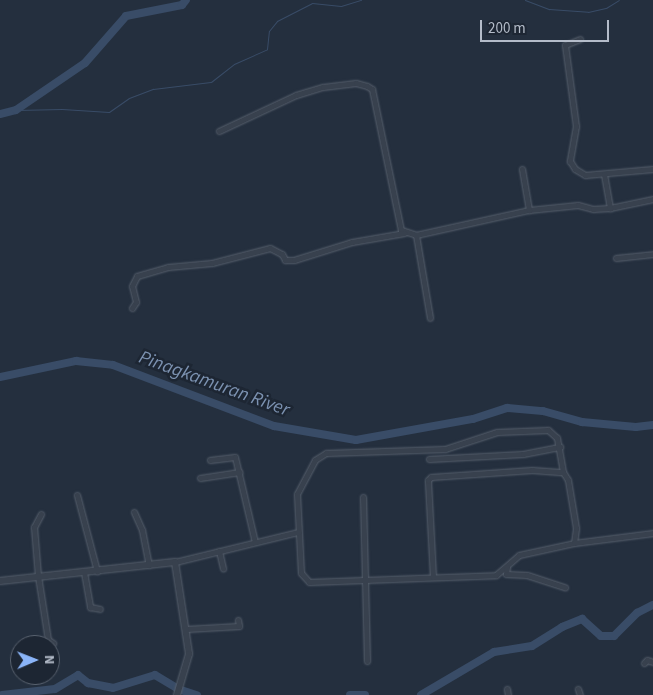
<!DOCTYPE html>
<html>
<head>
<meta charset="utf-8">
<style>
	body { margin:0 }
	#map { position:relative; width:653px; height:695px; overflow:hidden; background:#242f3e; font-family:"Source Sans 3",sans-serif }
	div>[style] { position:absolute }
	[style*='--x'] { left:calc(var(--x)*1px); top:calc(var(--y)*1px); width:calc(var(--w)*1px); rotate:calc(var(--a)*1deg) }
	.stream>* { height:1px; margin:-0.5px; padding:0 0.5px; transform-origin:0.5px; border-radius:0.5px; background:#394c67 }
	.river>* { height:8px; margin:-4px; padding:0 4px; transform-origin:4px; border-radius:4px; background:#394c67 }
	.roads { filter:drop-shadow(0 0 1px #565f6c) drop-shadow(0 0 1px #565f6c) }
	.minor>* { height:5px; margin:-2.5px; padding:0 2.5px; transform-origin:2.5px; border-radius:2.5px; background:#38414e }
	.tertiary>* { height:6px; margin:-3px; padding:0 3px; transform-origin:3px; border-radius:3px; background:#38414e }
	span { translate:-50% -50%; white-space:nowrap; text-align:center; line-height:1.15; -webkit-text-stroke:5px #1d2633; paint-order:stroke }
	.water-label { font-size:19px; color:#7c92b1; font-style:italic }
	.north { position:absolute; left:10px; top:635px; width:50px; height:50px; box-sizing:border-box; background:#1d2633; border:1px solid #59626f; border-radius:50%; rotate:89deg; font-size:14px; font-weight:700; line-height:20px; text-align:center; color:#b4bcc9 }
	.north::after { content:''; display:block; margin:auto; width:18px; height:22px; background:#8ab4f8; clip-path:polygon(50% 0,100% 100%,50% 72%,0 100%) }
	.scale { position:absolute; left:480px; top:20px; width:129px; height:22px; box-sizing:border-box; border:2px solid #b4bcc9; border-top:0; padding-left:6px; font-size:15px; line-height:18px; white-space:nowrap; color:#b4bcc9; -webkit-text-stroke:4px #1d2633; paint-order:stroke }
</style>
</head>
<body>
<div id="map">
	<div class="stream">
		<div style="--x:525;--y:0;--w:26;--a:21"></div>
		<div style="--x:549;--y:9;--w:39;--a:4"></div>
		<div style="--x:588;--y:12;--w:18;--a:-13"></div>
		<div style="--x:606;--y:8;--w:15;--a:-32"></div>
		<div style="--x:16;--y:110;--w:46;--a:-1.2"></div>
		<div style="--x:62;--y:109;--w:47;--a:3.7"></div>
		<div style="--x:109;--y:112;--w:24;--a:-35"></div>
		<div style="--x:129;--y:98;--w:26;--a:-21"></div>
		<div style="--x:153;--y:89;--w:58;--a:-6.9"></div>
		<div style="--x:211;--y:82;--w:29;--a:-38"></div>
		<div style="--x:234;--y:64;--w:36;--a:-24"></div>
		<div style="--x:267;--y:49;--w:18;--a:-84"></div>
		<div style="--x:269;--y:31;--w:13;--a:-51"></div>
		<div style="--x:277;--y:21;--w:39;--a:-27"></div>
		<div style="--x:312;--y:3;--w:29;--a:6"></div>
		<div style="--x:341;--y:6;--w:21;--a:-17"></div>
	</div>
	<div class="river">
		<div style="--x:0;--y:114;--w:16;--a:-14"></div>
		<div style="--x:16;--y:110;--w:83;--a:-34.3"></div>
		<div style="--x:85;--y:63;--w:62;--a:-48.9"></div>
		<div style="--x:126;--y:16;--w:57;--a:-11.1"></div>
		<div style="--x:182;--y:5;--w:6;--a:-51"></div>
		<div style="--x:0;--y:377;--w:78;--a:-11.9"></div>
		<div style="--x:76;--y:361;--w:37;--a:6"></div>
		<div style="--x:113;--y:365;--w:172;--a:20.8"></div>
		<div style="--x:274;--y:426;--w:83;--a:9.7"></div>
		<div style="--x:356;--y:440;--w:119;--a:-10.2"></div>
		<div style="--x:473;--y:419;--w:36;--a:-18"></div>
		<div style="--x:507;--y:408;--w:36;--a:5"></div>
		<div style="--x:543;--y:411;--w:41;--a:15.8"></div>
		<div style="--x:582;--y:422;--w:54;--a:5.3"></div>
		<div style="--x:636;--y:427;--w:17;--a:-7"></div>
		<div style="--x:2;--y:695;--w:53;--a:-6.5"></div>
		<div style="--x:55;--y:689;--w:27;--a:-31"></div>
		<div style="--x:78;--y:675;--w:13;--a:39"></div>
		<div style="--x:88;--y:683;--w:25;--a:11"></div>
		<div style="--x:113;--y:688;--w:44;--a:-17.2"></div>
		<div style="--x:155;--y:675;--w:27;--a:31"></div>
		<div style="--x:178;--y:689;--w:20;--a:18"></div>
		<div style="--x:350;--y:695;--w:15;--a:0"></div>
		<div style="--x:421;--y:695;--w:85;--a:-30.5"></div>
		<div style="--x:494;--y:652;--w:38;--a:-9"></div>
		<div style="--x:532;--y:646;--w:36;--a:-32"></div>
		<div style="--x:562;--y:627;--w:22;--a:-22"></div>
		<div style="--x:582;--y:619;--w:25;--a:42"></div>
		<div style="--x:601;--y:636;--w:13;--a:0"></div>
		<div style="--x:614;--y:636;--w:33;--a:-45"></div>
		<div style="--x:637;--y:613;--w:18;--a:-27"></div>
	</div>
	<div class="roads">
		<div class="minor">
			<div style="--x:580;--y:39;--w:16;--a:158"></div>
			<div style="--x:565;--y:45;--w:82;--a:82.3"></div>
			<div style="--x:576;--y:126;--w:36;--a:100"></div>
			<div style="--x:570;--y:161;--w:9;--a:58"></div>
			<div style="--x:575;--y:169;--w:12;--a:31"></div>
			<div style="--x:585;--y:175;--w:68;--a:-5"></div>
			<div style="--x:219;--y:131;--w:85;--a:-25.1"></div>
			<div style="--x:296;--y:95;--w:28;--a:-17"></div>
			<div style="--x:323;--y:87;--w:33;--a:-7"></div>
			<div style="--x:356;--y:83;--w:11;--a:15"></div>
			<div style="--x:367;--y:86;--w:6;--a:31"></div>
			<div style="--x:372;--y:89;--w:144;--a:78.4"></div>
			<div style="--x:401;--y:230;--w:16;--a:18"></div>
			<div style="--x:416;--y:235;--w:116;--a:-12.5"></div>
			<div style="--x:529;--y:210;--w:49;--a:-5.8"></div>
			<div style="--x:578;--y:205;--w:16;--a:15"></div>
			<div style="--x:593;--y:209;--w:17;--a:-3"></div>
			<div style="--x:610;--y:208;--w:44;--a:-11.8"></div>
			<div style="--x:522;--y:169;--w:42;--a:80.3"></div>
			<div style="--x:604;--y:174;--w:35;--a:80"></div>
			<div style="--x:416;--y:235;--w:84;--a:80.4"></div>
			<div style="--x:616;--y:258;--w:37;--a:-6"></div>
			<div style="--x:132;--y:308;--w:7;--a:-56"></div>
			<div style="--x:136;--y:302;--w:16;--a:-104"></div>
			<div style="--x:132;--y:286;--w:11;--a:-63"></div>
			<div style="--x:137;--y:276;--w:32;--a:-16"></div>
			<div style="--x:168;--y:267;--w:44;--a:-5.2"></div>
			<div style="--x:212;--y:263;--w:60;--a:-14.5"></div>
			<div style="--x:270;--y:248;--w:13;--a:27"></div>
			<div style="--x:282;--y:254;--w:7;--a:63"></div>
			<div style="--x:285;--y:260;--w:9;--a:0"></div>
			<div style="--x:294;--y:260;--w:61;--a:-17.2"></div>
			<div style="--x:352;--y:242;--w:53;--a:-9.8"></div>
			<div style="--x:429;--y:459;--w:94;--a:-3"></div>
			<div style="--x:523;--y:454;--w:38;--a:-11"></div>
			<div style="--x:210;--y:460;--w:25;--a:-7"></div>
			<div style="--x:235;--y:457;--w:87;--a:76.8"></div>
			<div style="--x:200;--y:478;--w:40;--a:-8.5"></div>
			<div style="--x:77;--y:495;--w:79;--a:75.3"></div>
			<div style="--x:363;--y:497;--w:164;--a:88.6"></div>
			<div style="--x:134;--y:512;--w:20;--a:66"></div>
			<div style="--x:142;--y:530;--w:36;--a:79"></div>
			<div style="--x:41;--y:514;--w:15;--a:118"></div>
			<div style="--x:34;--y:527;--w:49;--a:85.3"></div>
			<div style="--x:38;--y:576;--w:65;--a:81.1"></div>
			<div style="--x:48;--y:640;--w:6;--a:31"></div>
			<div style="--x:574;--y:543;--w:15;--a:-82"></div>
			<div style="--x:576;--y:528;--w:49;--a:-99.5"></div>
			<div style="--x:568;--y:480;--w:9;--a:-122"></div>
			<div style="--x:563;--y:472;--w:35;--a:-100"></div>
			<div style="--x:557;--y:438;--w:12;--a:-138"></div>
			<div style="--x:548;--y:430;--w:51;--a:177.8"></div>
			<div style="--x:497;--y:432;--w:55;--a:161.9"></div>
			<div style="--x:445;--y:449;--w:119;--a:178.1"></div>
			<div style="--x:326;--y:453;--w:13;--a:148"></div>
			<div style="--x:315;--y:460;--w:38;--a:118"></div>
			<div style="--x:297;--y:494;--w:79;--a:87.1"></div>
			<div style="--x:301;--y:573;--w:12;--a:48"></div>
			<div style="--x:309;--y:582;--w:187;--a:-2.1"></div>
			<div style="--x:496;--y:575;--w:30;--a:-41"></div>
			<div style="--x:519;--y:555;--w:56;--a:-12.3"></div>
			<div style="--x:574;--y:543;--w:80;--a:-7.2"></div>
			<div style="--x:219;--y:551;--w:18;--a:77"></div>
			<div style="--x:175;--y:562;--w:127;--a:-13.7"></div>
			<div style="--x:507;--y:567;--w:7;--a:98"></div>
			<div style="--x:506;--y:574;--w:21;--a:3"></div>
			<div style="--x:527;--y:575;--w:40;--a:18"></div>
			<div style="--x:84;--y:572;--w:36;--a:80"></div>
			<div style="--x:90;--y:607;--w:10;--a:11"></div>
			<div style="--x:433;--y:577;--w:97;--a:-93"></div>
			<div style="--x:428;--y:480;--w:4;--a:-45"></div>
			<div style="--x:431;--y:477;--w:101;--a:-4"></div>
			<div style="--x:532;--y:470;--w:31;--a:4"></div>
			<div style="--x:186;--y:629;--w:53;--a:-3.2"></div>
			<div style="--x:239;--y:626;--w:6;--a:-99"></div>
			<div style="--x:33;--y:645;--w:16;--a:-18"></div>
			<div style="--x:16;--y:651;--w:4;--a:-27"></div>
			<div style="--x:644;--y:663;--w:4;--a:-45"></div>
			<div style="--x:647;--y:660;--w:6;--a:18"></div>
			<div style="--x:507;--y:689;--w:6;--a:81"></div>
			<div style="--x:578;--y:689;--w:6;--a:72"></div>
		</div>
		<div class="tertiary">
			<div style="--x:0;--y:581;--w:176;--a:-6.2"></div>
			<div style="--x:175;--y:562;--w:93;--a:81.3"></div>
			<div style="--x:189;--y:654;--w:43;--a:106.3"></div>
		</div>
	</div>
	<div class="water-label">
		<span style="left:214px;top:384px;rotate:20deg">Pinagkamuran River</span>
	</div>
	<div class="north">N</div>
	<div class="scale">200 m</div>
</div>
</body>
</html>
